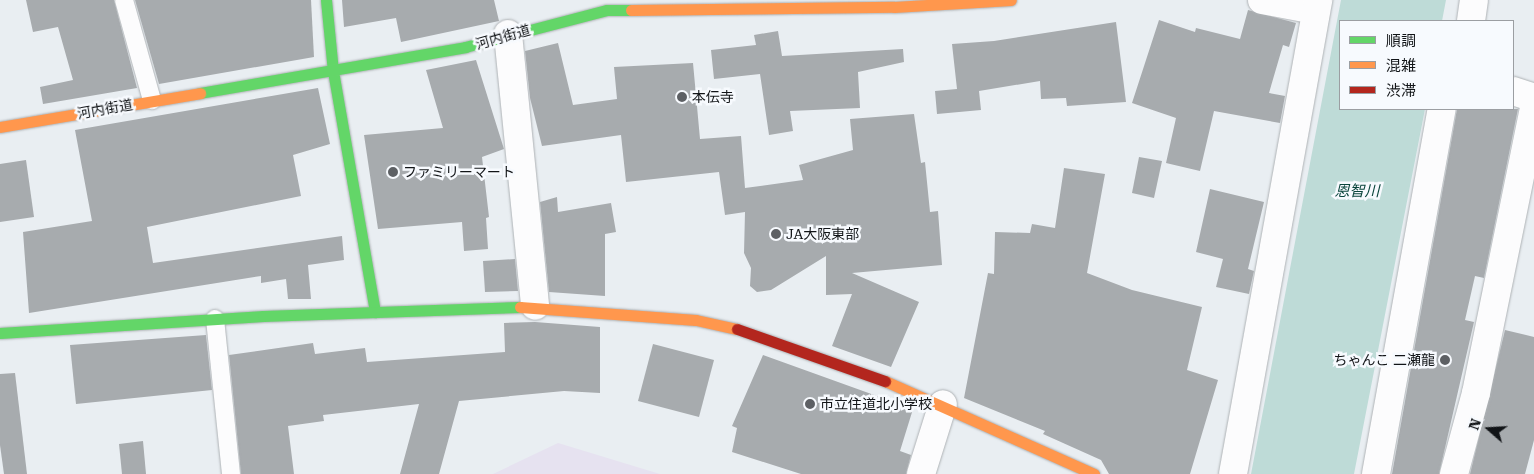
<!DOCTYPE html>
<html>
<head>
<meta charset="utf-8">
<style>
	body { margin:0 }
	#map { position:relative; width:1534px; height:474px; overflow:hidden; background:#e9eef2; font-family:"Roboto Serif","Noto Sans JP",serif }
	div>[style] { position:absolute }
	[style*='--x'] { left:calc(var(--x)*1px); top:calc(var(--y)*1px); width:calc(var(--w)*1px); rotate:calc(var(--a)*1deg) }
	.green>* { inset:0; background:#e6e2f0 }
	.water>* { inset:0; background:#bedbd7 }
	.building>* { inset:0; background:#a7abae }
	.roads { filter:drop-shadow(0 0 1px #aeb2b5) drop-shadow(0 0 1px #aeb2b5) }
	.lane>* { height:18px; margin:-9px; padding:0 9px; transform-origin:9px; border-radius:9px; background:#fcfcfd }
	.street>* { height:28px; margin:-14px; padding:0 14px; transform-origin:14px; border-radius:14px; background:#fcfcfd }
	.fast>* { height:11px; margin:-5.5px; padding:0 5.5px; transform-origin:5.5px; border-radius:5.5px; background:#63d668 }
	.slow>* { height:11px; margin:-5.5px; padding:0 5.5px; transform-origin:5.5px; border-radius:5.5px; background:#ff974d }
	.jam>* { height:11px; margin:-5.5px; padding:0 5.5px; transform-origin:5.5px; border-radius:5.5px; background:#b3261e }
	.dots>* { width:14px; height:14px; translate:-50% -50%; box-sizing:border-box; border:2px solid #f7fafe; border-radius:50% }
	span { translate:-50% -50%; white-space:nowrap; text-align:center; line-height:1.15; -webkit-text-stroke:5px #f7fafe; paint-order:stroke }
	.street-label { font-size:14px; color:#111417 }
	.poi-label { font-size:14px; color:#111417 }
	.left { translate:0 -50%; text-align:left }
	.right { translate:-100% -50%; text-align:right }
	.water-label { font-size:15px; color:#0a453c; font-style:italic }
	.legend { position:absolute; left:1339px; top:20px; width:175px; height:90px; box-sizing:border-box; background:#f7fafe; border:1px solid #9b9ea2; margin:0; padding:6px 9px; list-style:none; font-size:15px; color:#111417 }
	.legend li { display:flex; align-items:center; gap:10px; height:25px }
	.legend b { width:25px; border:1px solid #9b9ea2 }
	.north { position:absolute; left:1464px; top:404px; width:50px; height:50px; -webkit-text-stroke:4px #f7fafe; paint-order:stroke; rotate:289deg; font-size:14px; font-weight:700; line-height:20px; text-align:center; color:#111417 }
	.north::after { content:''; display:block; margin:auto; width:18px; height:22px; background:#111417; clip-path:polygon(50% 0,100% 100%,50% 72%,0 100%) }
</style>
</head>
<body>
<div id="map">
	<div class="green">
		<div style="clip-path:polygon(558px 443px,660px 474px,493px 474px)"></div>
	</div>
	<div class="water">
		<div style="clip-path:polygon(1341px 0,1446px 0,1442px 21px,1340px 21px,1340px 109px,1425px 109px,1354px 474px,1251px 474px)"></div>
	</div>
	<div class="building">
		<div style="clip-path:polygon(26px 0,114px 0,137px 88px,43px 104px,40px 87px,73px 80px,58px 27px,33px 32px)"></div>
		<div style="clip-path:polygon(135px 0,311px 0,314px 57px,159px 84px)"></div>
		<div style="clip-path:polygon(342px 0,494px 0,499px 21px,401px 42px,396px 18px,344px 27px)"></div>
		<div style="clip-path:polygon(1248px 10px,1296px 23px,1289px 47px,1283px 45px,1269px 93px,1285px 96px,1280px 123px,1214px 111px,1200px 171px,1166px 163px,1176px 118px,1132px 103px,1159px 20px,1195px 32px,1196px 28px,1240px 39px)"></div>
		<div style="clip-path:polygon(1116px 22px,1126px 102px,1067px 106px,1066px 98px,1041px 99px,1040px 81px,979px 91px,981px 110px,937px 114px,935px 91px,957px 89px,952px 44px,994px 41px)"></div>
		<div style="clip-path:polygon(778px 31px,782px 56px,903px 49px,904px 62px,858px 72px,860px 108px,790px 111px,793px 131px,769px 135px,760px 74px,714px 79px,711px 50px,756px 45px,754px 35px)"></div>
		<div style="clip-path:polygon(558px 43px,573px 105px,617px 99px,614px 67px,693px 63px,700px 139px,741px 136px,745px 188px,803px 180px,799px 165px,853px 150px,850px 119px,914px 114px,921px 163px,925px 162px,930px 212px,938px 211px,942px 265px,852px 273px,919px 302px,891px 367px,832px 346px,852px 294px,826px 295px,826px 256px,771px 290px,757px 292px,750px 286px,751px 268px,744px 253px,745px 212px,725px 215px,719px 172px,626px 182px,621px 135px,542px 146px,530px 98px,525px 51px)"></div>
		<div style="clip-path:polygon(476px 60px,504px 149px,482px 157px,489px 217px,486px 218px,488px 249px,464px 251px,462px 222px,378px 229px,364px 135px,443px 128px,426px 70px)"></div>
		<div style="clip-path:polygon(318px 88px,330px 144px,293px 155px,301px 196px,147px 227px,153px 263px,342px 236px,344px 260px,308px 265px,311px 299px,288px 299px,286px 279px,261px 283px,261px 276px,29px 313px,23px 232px,92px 221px,75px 130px)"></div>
		<div style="clip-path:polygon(1457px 109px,1518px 109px,1484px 278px,1475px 276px,1465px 320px,1474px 322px,1439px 474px,1392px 474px)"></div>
		<div style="clip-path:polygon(1139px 157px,1162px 161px,1154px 198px,1132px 193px)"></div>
		<div style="clip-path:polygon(26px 160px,34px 217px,0 222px,0 164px)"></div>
		<div style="clip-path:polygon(1064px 168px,1105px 174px,1087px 273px,1132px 290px,1202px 307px,1187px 370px,1218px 380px,1190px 474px,1109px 474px,1101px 460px,1043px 434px,1045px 431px,964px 398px,988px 273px,994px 274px,995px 232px,1030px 233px,1032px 224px,1055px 228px)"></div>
		<div style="clip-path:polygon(1210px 189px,1264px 202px,1248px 269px,1254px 271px,1249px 294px,1216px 287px,1223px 259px,1196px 252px)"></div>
		<div style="clip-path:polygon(557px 197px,558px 212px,611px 203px,616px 232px,605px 234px,605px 296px,549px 292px,540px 202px)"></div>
		<div style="clip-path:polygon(515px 259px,518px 291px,485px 292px,483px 261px)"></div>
		<div style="clip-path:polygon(535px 322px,600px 327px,600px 393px,564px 391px,459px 401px,439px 474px,400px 474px,419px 404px,323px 415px,324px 421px,288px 426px,294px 474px,241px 474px,229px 355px,313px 343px,315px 354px,365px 348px,367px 362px,505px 352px,504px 323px)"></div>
		<div style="clip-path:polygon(1505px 330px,1534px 337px,1534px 440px,1525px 474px,1470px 474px)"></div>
		<div style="clip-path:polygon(206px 335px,212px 390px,76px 404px,70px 345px)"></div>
		<div style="clip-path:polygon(653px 344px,714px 360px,699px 417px,638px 401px)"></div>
		<div style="clip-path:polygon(763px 355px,913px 409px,900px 451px,911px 455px,906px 474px,801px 474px,732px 452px,737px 428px,732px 426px)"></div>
		<div style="clip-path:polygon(15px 373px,27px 474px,4px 474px,0 445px,0 374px)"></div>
		<div style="clip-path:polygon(143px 441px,146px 474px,122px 474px,119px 444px)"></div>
	</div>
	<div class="roads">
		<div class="lane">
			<div style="--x:124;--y:0;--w:104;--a:74.4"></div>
			<div style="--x:215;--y:319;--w:156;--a:84.1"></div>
		</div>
		<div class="street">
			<div style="--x:1262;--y:0;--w:54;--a:10.7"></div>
			<div style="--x:1471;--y:21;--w:21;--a:-82"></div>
			<div style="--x:508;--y:34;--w:273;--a:84.3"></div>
			<div style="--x:1513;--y:91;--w:22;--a:18"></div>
			<div style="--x:921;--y:474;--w:73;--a:-72.6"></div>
			<div style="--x:1233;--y:474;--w:482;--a:-79.8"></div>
			<div style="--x:1376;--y:474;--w:371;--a:-79.8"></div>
			<div style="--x:1454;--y:474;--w:84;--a:-74.8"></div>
			<div style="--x:1476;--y:393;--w:290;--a:-78.5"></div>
		</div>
		<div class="fast">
			<div style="--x:326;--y:0;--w:71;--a:84.4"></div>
			<div style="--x:333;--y:71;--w:245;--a:80.1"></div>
			<div style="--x:200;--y:93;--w:269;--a:-9.8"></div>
			<div style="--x:465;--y:47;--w:147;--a:-14.6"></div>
			<div style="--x:607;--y:10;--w:24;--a:0"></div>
			<div style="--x:0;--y:333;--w:264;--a:-3.7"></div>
			<div style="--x:263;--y:316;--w:257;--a:-2"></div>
		</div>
		<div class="slow">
			<div style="--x:631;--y:10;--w:263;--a:-0.7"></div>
			<div style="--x:894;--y:7;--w:117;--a:-3.4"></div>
			<div style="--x:0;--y:127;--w:203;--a:-9.6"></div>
			<div style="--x:520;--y:307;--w:176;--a:4.2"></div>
			<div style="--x:696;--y:320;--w:42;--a:12.4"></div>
			<div style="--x:885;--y:381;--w:229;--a:24"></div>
		</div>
		<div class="jam">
			<div style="--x:737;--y:329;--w:157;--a:19.4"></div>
		</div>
	</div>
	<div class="dots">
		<div style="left:682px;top:97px;background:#5d6064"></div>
		<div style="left:393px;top:172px;background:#5d6064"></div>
		<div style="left:776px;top:234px;background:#5d6064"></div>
		<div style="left:1445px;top:360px;background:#5d6064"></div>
		<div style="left:810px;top:404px;background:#5d6064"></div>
	</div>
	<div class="street-label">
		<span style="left:503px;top:37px;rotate:-16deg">河内街道</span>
		<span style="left:105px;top:109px;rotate:-10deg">河内街道</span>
	</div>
	<div class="poi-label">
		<span class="left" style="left:692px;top:97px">本伝寺</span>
		<span class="left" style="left:403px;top:172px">ファミリーマート</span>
		<span class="left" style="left:786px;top:234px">JA大阪東部</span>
		<span class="right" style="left:1435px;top:360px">ちゃんこ 二瀬龍</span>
		<span class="left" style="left:820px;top:404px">市立住道北小学校</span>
	</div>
	<div class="water-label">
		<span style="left:1357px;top:192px">恩智川</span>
	</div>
	<ul class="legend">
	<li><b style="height:6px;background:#63d668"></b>順調</li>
	<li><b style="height:6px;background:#ff974d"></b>混雑</li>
	<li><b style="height:6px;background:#b3261e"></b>渋滞</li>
	</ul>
	<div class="north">N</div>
</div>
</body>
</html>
